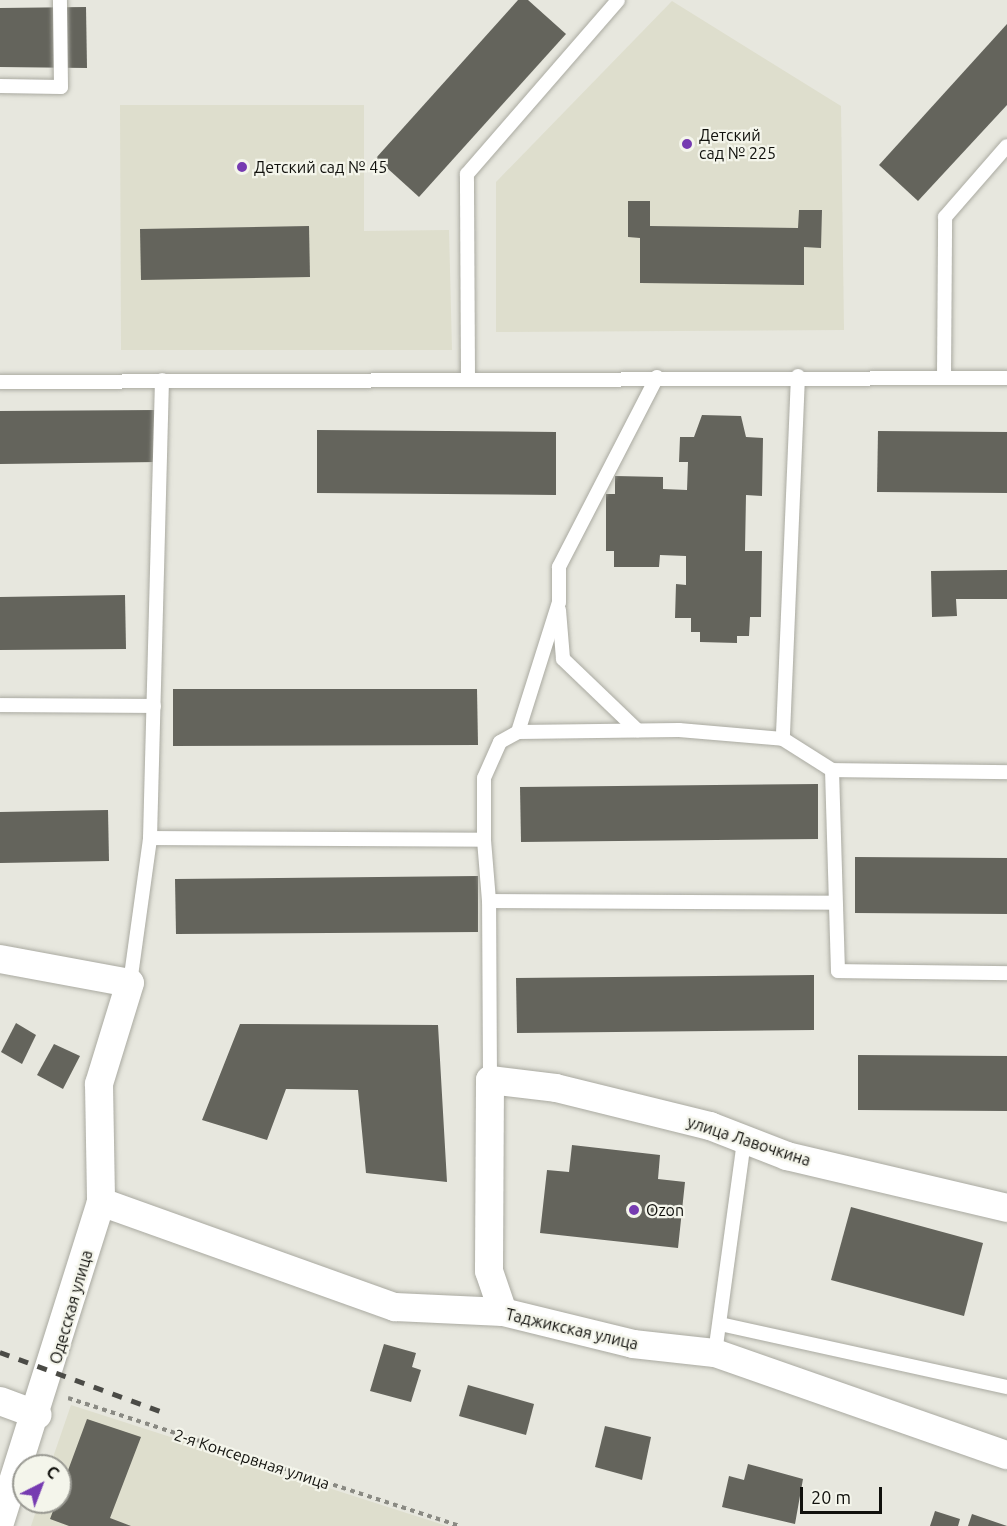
<!DOCTYPE html>
<html>
<head>
<meta charset="utf-8">
<style>
	body { margin:0 }
	#map { position:relative; width:1007px; height:1526px; overflow:hidden; background:#e7e7de; font-family:Ubuntu,sans-serif }
	div>[style] { position:absolute }
	[style*='--x'] { left:calc(var(--x)*1px); top:calc(var(--y)*1px); width:calc(var(--w)*1px); rotate:calc(var(--a)*1deg) }
	.built>* { inset:0; background:#dedecd }
	.building>* { inset:0; background:#64645c }
	.path>* { height:4px; margin-top:-2px; transform-origin:0; background:repeating-linear-gradient(90deg,#8a8a83 0 4.5px,transparent 0 9px) }
	.roads { filter:drop-shadow(0 0 2px #aaaaa1) drop-shadow(0 0 2px #aaaaa1) }
	.lane>* { height:14px; margin:-7px; padding:0 7px; transform-origin:7px; border-radius:7px; background:#fff }
	.street>* { height:28px; margin:-14px; padding:0 14px; transform-origin:14px; border-radius:14px; background:#fff }
	.rail>* { height:4.5px; margin-top:-2.25px; transform-origin:0; background:repeating-linear-gradient(90deg,#4b4b46 0 10px,transparent 0 20px) }
	.dots>* { width:16px; height:16px; translate:-50% -50%; box-sizing:border-box; border:3px solid #f4f5eb; border-radius:50% }
	span { translate:-50% -50%; white-space:nowrap; text-align:center; line-height:1.15; -webkit-text-stroke:4.5px #f4f5eb; paint-order:stroke }
	.poi-label { font-size:16px; color:#10100c }
	.left { translate:0 -50%; text-align:left }
	.street-label { font-size:16px; color:#10100c }
	.north { position:absolute; left:12px; top:1454px; width:60px; height:60px; box-sizing:border-box; background:#f4f5eb; border:2px solid #999992; border-radius:50%; rotate:42deg; font-size:16px; font-weight:700; line-height:24px; text-align:center; color:#10100c }
	.north::after { content:''; display:block; margin:auto; width:21px; height:27px; background:#763bb1; clip-path:polygon(50% 0,100% 100%,50% 72%,0 100%) }
	.scale { position:absolute; left:800px; top:1487px; width:82px; height:27px; box-sizing:border-box; border:3px solid #10100c; border-top:0; padding-left:8px; font-size:18px; line-height:21px; white-space:nowrap; color:#10100c; -webkit-text-stroke:4px #f4f5eb; paint-order:stroke }
</style>
</head>
<body>
<div id="map">
	<div class="built">
		<div style="clip-path:polygon(672px 1px,841px 106px,844px 330px,496px 332px,496px 182px)"></div>
		<div style="clip-path:polygon(120px 105px,364px 105px,364px 231px,449px 230px,452px 350px,121px 350px)"></div>
		<div style="clip-path:polygon(71px 1405px,447px 1526px,31px 1526px,39px 1502px,60px 1502px,60px 1466px,50px 1466px)"></div>
	</div>
	<div class="building">
		<div style="clip-path:polygon(518px 0,528px 0,566px 34px,419px 197px,376px 158px)"></div>
		<div style="clip-path:polygon(86px 7px,87px 68px,0 67px,0 8px)"></div>
		<div style="clip-path:polygon(1007px 24px,1007px 105px,918px 201px,879px 165px)"></div>
		<div style="clip-path:polygon(628px 201px,650px 201px,650px 226px,798px 228px,799px 210px,822px 210px,821px 248px,804px 247px,804px 285px,640px 283px,640px 238px,628px 237px)"></div>
		<div style="clip-path:polygon(309px 226px,310px 277px,141px 280px,140px 229px)"></div>
		<div style="clip-path:polygon(157px 410px,158px 462px,0 464px,0 411px)"></div>
		<div style="clip-path:polygon(702px 415px,741px 416px,746px 437px,763px 438px,762px 496px,746px 495px,745px 551px,762px 551px,761px 617px,750px 617px,749px 636px,737px 636px,737px 643px,700px 642px,700px 632px,691px 632px,691px 618px,675px 618px,676px 584px,686px 585px,686px 556px,660px 555px,659px 567px,614px 567px,614px 551px,606px 551px,606px 494px,615px 494px,615px 476px,663px 477px,663px 489px,687px 490px,688px 462px,679px 462px,680px 437px,694px 437px)"></div>
		<div style="clip-path:polygon(317px 430px,556px 432px,556px 495px,317px 493px)"></div>
		<div style="clip-path:polygon(878px 431px,1007px 432px,1007px 493px,877px 492px)"></div>
		<div style="clip-path:polygon(1007px 570px,1007px 599px,956px 599px,957px 616px,932px 617px,931px 571px)"></div>
		<div style="clip-path:polygon(125px 595px,126px 649px,0 650px,0 597px)"></div>
		<div style="clip-path:polygon(173px 689px,477px 689px,478px 745px,173px 746px)"></div>
		<div style="clip-path:polygon(818px 784px,818px 839px,521px 842px,520px 787px)"></div>
		<div style="clip-path:polygon(108px 810px,109px 861px,0 863px,0 812px)"></div>
		<div style="clip-path:polygon(855px 857px,1007px 858px,1007px 914px,855px 913px)"></div>
		<div style="clip-path:polygon(478px 876px,478px 932px,176px 934px,175px 879px)"></div>
		<div style="clip-path:polygon(814px 975px,814px 1030px,517px 1033px,516px 978px)"></div>
		<div style="clip-path:polygon(16px 1023px,36px 1035px,22px 1064px,1px 1052px)"></div>
		<div style="clip-path:polygon(240px 1024px,438px 1025px,447px 1182px,366px 1173px,358px 1090px,286px 1089px,267px 1140px,202px 1120px)"></div>
		<div style="clip-path:polygon(54px 1044px,80px 1056px,63px 1089px,37px 1075px)"></div>
		<div style="clip-path:polygon(858px 1055px,1007px 1056px,1007px 1111px,858px 1110px)"></div>
		<div style="clip-path:polygon(572px 1145px,660px 1155px,658px 1179px,685px 1182px,678px 1248px,540px 1233px,547px 1170px,569px 1172px)"></div>
		<div style="clip-path:polygon(851px 1207px,983px 1243px,964px 1316px,831px 1280px)"></div>
		<div style="clip-path:polygon(384px 1344px,416px 1353px,412px 1367px,421px 1370px,411px 1402px,370px 1391px)"></div>
		<div style="clip-path:polygon(468px 1385px,534px 1404px,526px 1435px,459px 1416px)"></div>
		<div style="clip-path:polygon(87px 1419px,141px 1437px,110px 1518px,131px 1526px,69px 1526px,50px 1519px)"></div>
		<div style="clip-path:polygon(605px 1426px,651px 1437px,642px 1480px,595px 1467px)"></div>
		<div style="clip-path:polygon(748px 1464px,803px 1479px,795px 1524px,722px 1507px,729px 1476px,744px 1480px)"></div>
		<div style="clip-path:polygon(935px 1511px,960px 1519px,958px 1526px,930px 1526px)"></div>
		<div style="clip-path:polygon(972px 1514px,1007px 1526px,968px 1526px)"></div>
	</div>
	<div class="path">
		<div style="--x:68;--y:1398;--w:412;--a:18.1"></div>
	</div>
	<div class="roads">
		<div class="lane">
			<div style="--x:0;--y:86;--w:61;--a:0.9"></div>
			<div style="--x:61;--y:87;--w:87;--a:-90.7"></div>
			<div style="--x:798;--y:376;--w:363;--a:92.4"></div>
			<div style="--x:783;--y:739;--w:58;--a:32.3"></div>
			<div style="--x:832;--y:770;--w:201;--a:88.3"></div>
			<div style="--x:838;--y:971;--w:169;--a:0.7"></div>
			<div style="--x:657;--y:377;--w:214;--a:117.3"></div>
			<div style="--x:559;--y:567;--w:35;--a:90"></div>
			<div style="--x:559;--y:602;--w:136;--a:107.5"></div>
			<div style="--x:518;--y:732;--w:161;--a:-0.7"></div>
			<div style="--x:679;--y:730;--w:104;--a:4.9"></div>
			<div style="--x:468;--y:378;--w:204;--a:-90.3"></div>
			<div style="--x:467;--y:174;--w:230;--a:-49"></div>
			<div style="--x:944;--y:378;--w:161;--a:-89.6"></div>
			<div style="--x:945;--y:217;--w:94;--a:-48.9"></div>
			<div style="--x:0;--y:382;--w:1007;--a:-0.23"></div>
			<div style="--x:559;--y:610;--w:49;--a:85.3"></div>
			<div style="--x:563;--y:659;--w:103;--a:43.8"></div>
			<div style="--x:0;--y:705;--w:154;--a:0.4"></div>
			<div style="--x:832;--y:770;--w:175;--a:0.7"></div>
			<div style="--x:150;--y:838;--w:334;--a:0.3"></div>
			<div style="--x:484;--y:840;--w:61;--a:85.3"></div>
			<div style="--x:484;--y:840;--w:62;--a:-90"></div>
			<div style="--x:484;--y:778;--w:39;--a:-66"></div>
			<div style="--x:500;--y:742;--w:21;--a:-29"></div>
			<div style="--x:130;--y:983;--w:146;--a:-82.1"></div>
			<div style="--x:150;--y:838;--w:458;--a:-88.5"></div>
			<div style="--x:490;--y:1080;--w:179;--a:-90.3"></div>
			<div style="--x:489;--y:901;--w:346;--a:0.3"></div>
			<div style="--x:720;--y:1324;--w:294;--a:12.4"></div>
			<div style="--x:715;--y:1353;--w:215;--a:-82.2"></div>
		</div>
		<div class="street">
			<div style="--x:0;--y:959;--w:132;--a:10.5"></div>
			<div style="--x:130;--y:983;--w:106;--a:107.1"></div>
			<div style="--x:99;--y:1084;--w:118;--a:89"></div>
			<div style="--x:101;--y:1202;--w:336;--a:107.5"></div>
			<div style="--x:101;--y:1202;--w:312;--a:19.7"></div>
			<div style="--x:395;--y:1307;--w:108;--a:2.7"></div>
			<div style="--x:503;--y:1312;--w:134;--a:13.8"></div>
			<div style="--x:633;--y:1344;--w:82;--a:6.3"></div>
			<div style="--x:715;--y:1353;--w:309;--a:19.3"></div>
			<div style="--x:503;--y:1312;--w:43;--a:-108.9"></div>
			<div style="--x:489;--y:1271;--w:191;--a:-89.7"></div>
			<div style="--x:490;--y:1080;--w:66;--a:6.9"></div>
			<div style="--x:556;--y:1088;--w:159;--a:13.9"></div>
			<div style="--x:710;--y:1126;--w:83;--a:21.3"></div>
			<div style="--x:787;--y:1156;--w:226;--a:13.3"></div>
			<div style="--x:0;--y:1401;--w:40;--a:20.2"></div>
		</div>
	</div>
	<div class="rail">
		<div style="--x:0;--y:1352;--w:171;--a:20.2"></div>
	</div>
	<div class="dots">
		<div style="left:687px;top:144px;background:#763bb1"></div>
		<div style="left:242px;top:167px;background:#763bb1"></div>
		<div style="left:634px;top:1210px;background:#763bb1"></div>
	</div>
	<div class="poi-label">
		<span class="left" style="left:699px;top:144px">Детский<br>сад № 225</span>
		<span class="left" style="left:254px;top:167px">Детский сад № 45</span>
		<span class="left" style="left:646px;top:1210px">Ozon</span>
	</div>
	<div class="street-label">
		<span style="left:749px;top:1141px;rotate:18deg">улица Лавочкина</span>
		<span style="left:71px;top:1307px;rotate:-74deg">Одесская улица</span>
		<span style="left:572px;top:1329px;rotate:13deg">Таджикская улица</span>
		<span style="left:252px;top:1459px;rotate:18deg">2-я Консервная улица</span>
	</div>
	<div class="north">С</div>
	<div class="scale">20 m</div>
</div>
</body>
</html>
